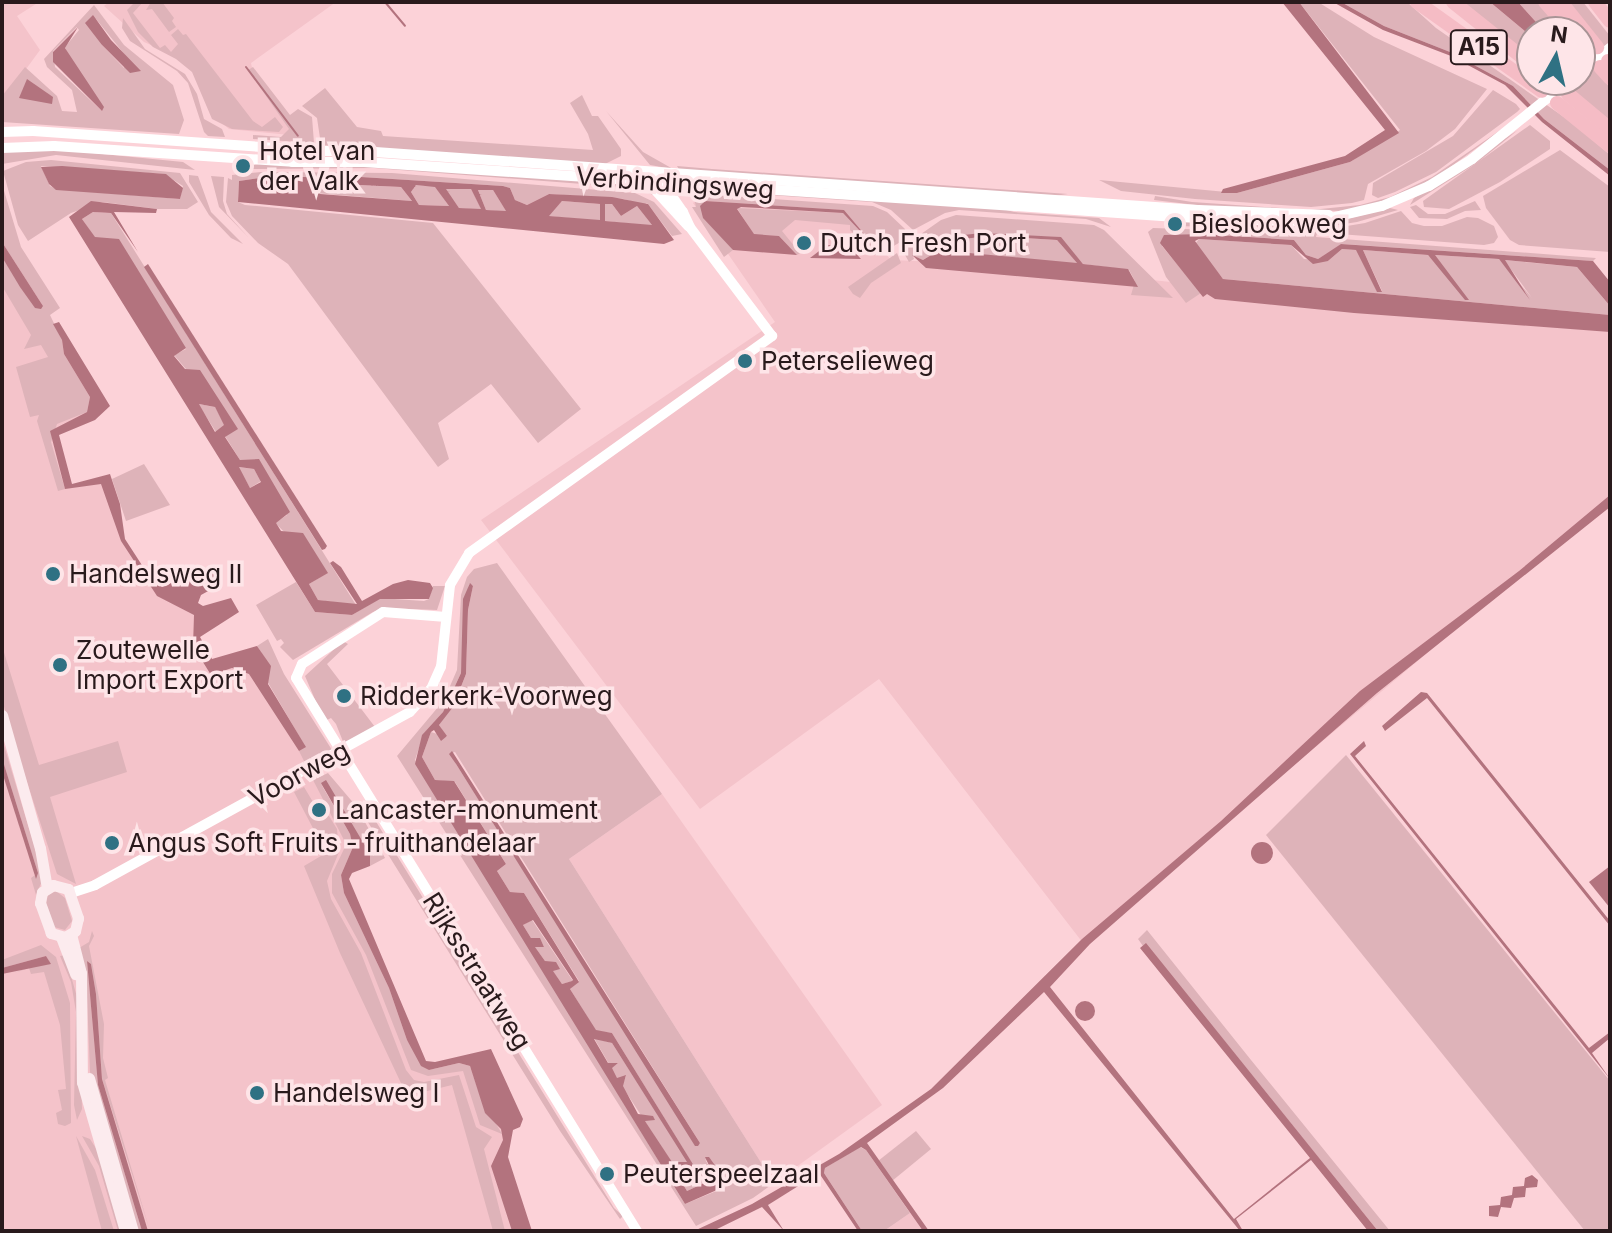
<!DOCTYPE html>
<html>
<head>
<meta charset="utf-8">
<style>
	body { margin:0 }
	#map { position:relative; width:1612px; height:1233px; overflow:hidden; background:#fcd2d8; font-family:Inter,sans-serif }
	div>[style] { position:absolute }
	[style*='--x'] { left:calc(var(--x)*1px); top:calc(var(--y)*1px); width:calc(var(--w)*1px); rotate:calc(var(--a)*1deg) }
	.built>* { inset:0; background:#f4c3ca }
	.green>* { inset:0; background:#deb3b9 }
	.water>* { inset:0; background:#b3737e }
	.round { border-radius:50% }
	.stream>* { height:2px; margin:-1px; padding:0 1px; transform-origin:1px; border-radius:1px; background:#b3737e }
	.tertiary>* { height:10px; margin:-5px; padding:0 5px; transform-origin:5px; border-radius:5px; background:#fff }
	.secondary>* { height:11px; margin:-5.5px; padding:0 5.5px; transform-origin:5.5px; border-radius:5.5px; background:#fcebee }
	.motorway>* { height:14px; margin:-7px; padding:0 7px; transform-origin:7px; border-radius:7px; background:#f5bcc5 }
	.dots>* { width:22px; height:22px; translate:-50% -50%; box-sizing:border-box; border:4px solid #fee5e8; border-radius:50% }
	span { translate:-50% -50%; white-space:nowrap; text-align:center; line-height:1.15; -webkit-text-stroke:7px #fee5e8; paint-order:stroke }
	.shield-label span { padding:2px 6px; background:#fee5e8; border:2px solid; border-radius:6px; -webkit-text-stroke-width:0 }
	.shield-label { font-size:24px; color:#291a1c; font-weight:700 }
	.poi-label { font-size:26px; color:#291a1c }
	.left { translate:0 -50%; text-align:left }
	.street-label { font-size:26px; color:#291a1c }
	.frame { position:absolute; inset:0; border:4px solid #291a1c; pointer-events:none }
	.north { position:absolute; left:1516px; top:16px; width:80px; height:80px; box-sizing:border-box; background:#fee5e8; border:2px solid #a99496; border-radius:50%; rotate:8deg; font-size:22px; font-weight:700; line-height:32px; text-align:center; color:#291a1c }
	.north::after { content:''; display:block; margin:auto; width:28px; height:36px; background:#2f7183; clip-path:polygon(50% 0,100% 100%,50% 72%,0 100%) }
</style>
</head>
<body>
<div id="map">
	<div class="built">
		<div style="clip-path:polygon(2px 2px,39px 2px,17px 16px,40px 50px,2px 102px)"></div>
		<div style="clip-path:polygon(109px 2px,336px 2px,251px 63px,253px 72px,300px 136px,229px 129px,211px 114px,203px 83px,185px 60px,144px 42px,104px 6px)"></div>
		<div style="clip-path:polygon(699px 198px,847px 209px,891px 260px,1014px 265px,1309px 297px,1610px 322px,1610px 499px,1083px 943px,879px 679px,700px 809px,481px 520px,775px 322px,693px 203px)"></div>
		<div style="clip-path:polygon(2px 246px,106px 405px,56px 434px,70px 487px,103px 480px,118px 530px,154px 586px,195px 609px,198px 645px,213px 667px,247px 661px,265px 689px,365px 860px,345px 881px,425px 1069px,481px 1069px,505px 1122px,505px 1164px,524px 1231px,2px 1231px)"></div>
		<div style="clip-path:polygon(662px 794px,882px 1105px,774px 1183px,569px 859px)"></div>
		<div style="clip-path:polygon(910px 1213px,923px 1231px,884px 1231px)"></div>
	</div>
	<div class="green">
		<div style="clip-path:polygon(135px 2px,143px 2px,133px 13px,160px 48px,165px 45px,171px 52px,178px 44px,171px 35px,178px 29px,183px 35px,186px 34px,253px 121px,262px 127px,275px 117px,283px 127px,279px 132px,232px 129px,212px 119px,192px 72px,176px 59px,153px 47px,138px 32px,127px 10px)"></div>
		<div style="clip-path:polygon(151px 2px,162px 2px,174px 18px,172px 21px,176px 27px,169px 32px,152px 9px,146px 10px)"></div>
		<div style="clip-path:polygon(1299px 2px,1318px 2px,1374px 37px,1487px 89px,1455px 129px,1426px 151px,1368px 184px,1364px 200px,1352px 203px,1311px 207px,1195px 199px,1121px 191px,1099px 180px,1237px 193px,1350px 162px,1400px 130px)"></div>
		<div style="clip-path:polygon(1341px 2px,1407px 2px,1436px 28px,1574px 124px,1610px 155px,1610px 170px,1544px 119px,1513px 86px,1450px 52px,1384px 26px)"></div>
		<div style="clip-path:polygon(1455px 2px,1490px 2px,1532px 37px,1532px 62px)"></div>
		<div style="clip-path:polygon(1518px 2px,1537px 2px,1565px 32px,1545px 32px)"></div>
		<div style="clip-path:polygon(1568px 2px,1583px 2px,1610px 36px,1610px 54px)"></div>
		<div style="clip-path:polygon(evenodd,94px 5px,124px 45px,173px 85px,184px 120px,179px 134px,2px 122px,2px 96px,25px 67px,57px 96px,62px 111px,77px 112px,72px 90px,47px 67px,44px 59px,94px 5px,96px 19px,125px 55px,124px 68px,102px 45px,96px 19px,94px 5px,77px 27px,79px 30px,65px 47px,67px 54px,102px 111px,55px 67px,53px 51px,77px 27px)"></div>
		<div style="clip-path:polygon(123px 18px,145px 49px,185px 74px,197px 94px,204px 119px,222px 129px,225px 137px,208px 136px,204px 132px,188px 83px,177px 71px,130px 41px,122px 28px)"></div>
		<div style="clip-path:polygon(1580px 49px,1610px 88px,1610px 126px,1554px 80px,1580px 80px)"></div>
		<div style="clip-path:polygon(253px 67px,290px 115px,298px 109px,312px 117px,314px 143px,253px 139px,253px 135px,281px 137px,289px 129px,248px 70px)"></div>
		<div style="clip-path:polygon(325px 88px,357px 127px,381px 131px,383px 136px,593px 150px,588px 134px,570px 103px,582px 95px,592px 116px,598px 116px,621px 149px,621px 156px,603px 165px,321px 145px,317px 118px,302px 106px)"></div>
		<div style="clip-path:polygon(1493px 90px,1516px 104px,1520px 109px,1517px 112px,1436px 172px,1395px 192px,1378px 198px,1372px 195px,1373px 183px,1453px 136px)"></div>
		<div style="clip-path:polygon(606px 111px,643px 152px,673px 169px,650px 165px)"></div>
		<div style="clip-path:polygon(1512px 122px,1434px 179px,1392px 199px,1344px 211px,1213px 207px,1154px 200px,1155px 196px,1192px 202px,1311px 210px,1360px 205px,1390px 197px,1432px 177px)"></div>
		<div style="clip-path:polygon(1530px 125px,1550px 141px,1550px 149px,1500px 182px,1449px 209px,1424px 207px,1423px 201px)"></div>
		<div style="clip-path:polygon(1518px 130px,1477px 163px,1410px 205px,1414px 198px)"></div>
		<div style="clip-path:polygon(19px 150px,72px 151px,183px 162px,195px 170px,56px 155px,2px 164px,2px 152px)"></div>
		<div style="clip-path:polygon(1560px 150px,1610px 187px,1610px 252px,1519px 245px,1510px 240px,1486px 208px,1483px 196px)"></div>
		<div style="clip-path:polygon(evenodd,51px 160px,180px 173px,198px 202px,187px 209px,157px 209px,102px 202px,71px 213px,28px 241px,18px 225px,3px 171px,26px 162px,51px 160px,41px 166px,164px 174px,183px 186px,180px 199px,56px 189px,50px 186px,41px 166px)"></div>
		<div style="clip-path:polygon(260px 164px,354px 164px,540px 176px,645px 187px,656px 196px,635px 188px,374px 168px,246px 169px,246px 166px)"></div>
		<div style="clip-path:polygon(677px 166px,712px 169px,1068px 194px,1054px 196px,680px 171px)"></div>
		<div style="clip-path:polygon(261px 172px,392px 173px,635px 193px,654px 202px,682px 234px,672px 236px,647px 203px,643px 205px,624px 199px,549px 194px,527px 205px,515px 200px,510px 188px,503px 186px,361px 177px,267px 177px,239px 181px,238px 202px,245px 205px,433px 223px,581px 409px,538px 443px,491px 384px,438px 423px,449px 459px,438px 467px,288px 264px,258px 243px,232px 216px,226px 202px,228px 178px,232px 180px,232px 175px)"></div>
		<div style="clip-path:polygon(189px 175px,198px 176px,211px 212px,243px 244px,231px 238px,209px 215px,189px 182px)"></div>
		<div style="clip-path:polygon(211px 176px,224px 177px,223px 201px,227px 214px,249px 238px,219px 207px)"></div>
		<div style="clip-path:polygon(2px 184px,21px 247px,60px 308px,50px 315px,62px 340px,64px 354px,90px 397px,87px 412px,57px 424px,51px 442px,65px 489px,58px 491px,37px 421px,39px 415px,30px 417px,16px 367px,48px 357px,41px 345px,24px 349px,31px 335px,2px 286px,2px 257px,20px 284px,43px 306px,2px 242px)"></div>
		<div style="clip-path:polygon(340px 184px,401px 187px,412px 201px,315px 193px,322px 185px)"></div>
		<div style="clip-path:polygon(416px 185px,435px 186px,449px 206px,419px 205px,411px 192px)"></div>
		<div style="clip-path:polygon(693px 187px,991px 206px,1014px 212px,1099px 218px,1111px 227px,1086px 219px,959px 210px,945px 213px,913px 230px,891px 210px,872px 202px,712px 191px,698px 193px)"></div>
		<div style="clip-path:polygon(445px 189px,471px 189px,482px 210px,459px 208px)"></div>
		<div style="clip-path:polygon(478px 190px,493px 190px,507px 212px,486px 210px)"></div>
		<div style="clip-path:polygon(715px 195px,873px 206px,887px 212px,905px 229px,907px 238px,877px 256px,850px 230px,850px 225px,795px 220px,782px 231px,800px 253px,797px 255px,779px 236px,754px 235px,737px 208px,843px 213px,876px 248px,844px 210px,705px 201px,733px 250px,724px 257px,692px 207px,696px 207px,695px 202px,701px 197px)"></div>
		<div style="clip-path:polygon(562px 201px,600px 204px,600px 221px,548px 216px)"></div>
		<div style="clip-path:polygon(1475px 201px,1481px 210px,1465px 211px,1447px 219px,1419px 218px,1410px 207px,1416px 205px,1428px 214px,1445px 214px)"></div>
		<div style="clip-path:polygon(605px 204px,612px 204px,621px 216px,637px 206px,653px 226px,605px 221px)"></div>
		<div style="clip-path:polygon(1390px 208px,1398px 210px,1357px 222px,1305px 230px,1178px 226px,1178px 222px,1335px 222px)"></div>
		<div style="clip-path:polygon(1401px 211px,1412px 223px,1424px 226px,1442px 226px,1467px 217px,1478px 218px,1494px 226px,1498px 237px,1494px 243px,1484px 245px,1326px 233px,1317px 233px,1316px 237px,1596px 258px,1593px 261px,1342px 244px,1318px 259px,1306px 255px,1294px 240px,1203px 234px,1162px 246px,1201px 293px,1186px 303px,1166px 277px,1148px 232px,1153px 228px,1305px 233px,1365px 223px)"></div>
		<div style="clip-path:polygon(93px 212px,111px 213px,356px 605px,318px 600px,309px 584px,327px 573px,275px 523px,287px 515px,259px 460px,240px 460px,225px 436px,237px 429px,174px 355px,186px 349px,119px 240px,95px 238px,82px 219px)"></div>
		<div style="clip-path:polygon(956px 215px,1094px 225px,1104px 230px,1173px 298px,1131px 295px,1135px 281px,1129px 270px,1083px 264px,1060px 237px,964px 235px,923px 260px,913px 256px,914px 259px,909px 262px,901px 248px,941px 220px)"></div>
		<div style="clip-path:polygon(988px 236px,1057px 240px,1078px 264px,946px 251px,964px 239px)"></div>
		<div style="clip-path:polygon(1199px 239px,1291px 245px,1304px 259px,1328px 261px,1342px 249px,1357px 250px,1377px 291px,1382px 291px,1363px 250px,1428px 255px,1468px 300px,1434px 255px,1499px 259px,1532px 298px,1504px 260px,1577px 267px,1610px 306px,1610px 315px,1223px 279px,1195px 244px)"></div>
		<div style="clip-path:polygon(897px 253px,901px 263px,871px 283px,860px 298px,853px 294px,848px 287px)"></div>
		<div style="clip-path:polygon(198px 404px,215px 407px,225px 425px,216px 432px)"></div>
		<div style="clip-path:polygon(144px 464px,170px 505px,126px 521px,112px 479px)"></div>
		<div style="clip-path:polygon(238px 467px,254px 469px,261px 481px,250px 488px)"></div>
		<div style="clip-path:polygon(evenodd,497px 563px,662px 794px,569px 859px,774px 1183px,753px 1198px,696px 1226px,397px 756px,444px 700px,457px 670px,461px 595px,467px 577px,474px 569px,497px 563px,469px 584px,473px 586px,468px 610px,466px 674px,457px 697px,439px 725px,447px 737px,431px 732px,422px 757px,435px 780px,455px 782px,506px 864px,497px 871px,510px 892px,524px 893px,579px 981px,570px 989px,596px 1031px,612px 1033px,698px 1173px,675px 1171px,687px 1191px,715px 1178px,705px 1159px,722px 1175px,726px 1187px,685px 1204px,415px 760px,424px 733px,443px 712px,461px 673px,469px 584px,497px 563px,455px 752px,700px 1143px,697px 1145px,456px 764px,452px 753px,455px 752px)"></div>
		<div style="clip-path:polygon(296px 582px,315px 612px,352px 615px,380px 598px,424px 601px,429px 599px,433px 586px,445px 586px,437px 610px,384px 608px,373px 612px,293px 660px,280px 647px,284px 643px,281px 639px,277px 641px,256px 605px)"></div>
		<div style="clip-path:polygon(268px 639px,284px 674px,332px 750px,306px 765px,299px 751px,305px 746px,267px 681px,270px 666px,257px 646px)"></div>
		<div style="clip-path:polygon(343px 641px,348px 644px,327px 664px,375px 727px,344px 744px,336px 724px,331px 718px,327px 720px,316px 702px,305px 676px)"></div>
		<div style="clip-path:polygon(2px 646px,39px 765px,118px 741px,127px 772px,50px 797px,76px 884px,57px 874px,11px 733px,2px 699px)"></div>
		<div style="clip-path:polygon(2px 739px,41px 868px,42px 881px,36px 895px,31px 878px,38px 873px,2px 758px)"></div>
		<div style="clip-path:polygon(1346px 755px,1610px 1081px,1610px 1231px,1585px 1231px,1266px 835px)"></div>
		<div style="clip-path:polygon(328px 773px,356px 806px,385px 858px,370px 866px,370px 854px,321px 784px,350px 834px,353px 847px,341px 875px,344px 893px,389px 988px,407px 1040px,429px 1070px,459px 1063px,470px 1066px,480px 1096px,502px 1134px,480px 1125px,463px 1071px,428px 1076px,411px 1070px,366px 955px,332px 893px,332px 874px,344px 849px,344px 840px,313px 780px)"></div>
		<div style="clip-path:polygon(304px 787px,322px 817px,329px 816px,337px 829px,339px 852px,327px 881px,331px 899px,361px 953px,406px 1070px,414px 1080px,424px 1082px,459px 1075px,476px 1127px,492px 1137px,484px 1149px,505px 1231px,493px 1231px,452px 1085px,407px 1096px,340px 953px,304px 866px,326px 853px,294px 792px)"></div>
		<div style="clip-path:polygon(363px 807px,367px 807px,614px 1208px,623px 1216px,620px 1219px,560px 1131px,361px 811px)"></div>
		<div style="clip-path:polygon(56px 891px,65px 898px,72px 921px,65px 930px,54px 927px,46px 903px,48px 895px)"></div>
		<div style="clip-path:polygon(532px 920px,573px 981px,562px 984px,534px 946px,544px 947px,540px 939px,531px 938px,523px 925px)"></div>
		<div style="clip-path:polygon(1147px 930px,1251px 1060px,1390px 1231px,1378px 1231px,1146px 944px,1143px 946px,1138px 939px)"></div>
		<div style="clip-path:polygon(92px 931px,94px 936px,89px 946px,104px 1024px,103px 1058px,108px 1078px,105px 1080px,150px 1231px,102px 1079px,96px 994px,91px 964px,87px 961px,98px 1085px,142px 1231px,136px 1231px,90px 1072px,87px 997px,79px 948px,89px 942px)"></div>
		<div style="clip-path:polygon(41px 945px,56px 957px,70px 1003px,71px 1123px,65px 1126px,58px 1124px,56px 1113px,62px 1110px,58px 1090px,66px 1089px,60px 1025px,44px 972px,31px 974px,29px 968px,14px 973px,35px 965px,47px 965px,49px 961px,46px 956px,2px 968px,2px 960px)"></div>
		<div style="clip-path:polygon(65px 955px,79px 1004px,82px 1109px,77px 1120px,74px 1105px,76px 1012px,71px 982px,60px 956px)"></div>
		<div style="clip-path:polygon(594px 1038px,612px 1043px,688px 1162px,672px 1163px,622px 1086px,626px 1076px,617px 1079px,611px 1068px,618px 1063px,609px 1064px)"></div>
		<div style="clip-path:polygon(916px 1131px,931px 1149px,892px 1181px,878px 1161px)"></div>
		<div style="clip-path:polygon(76px 1136px,95px 1170px,114px 1231px,102px 1231px)"></div>
		<div style="clip-path:polygon(82px 1136px,90px 1139px,97px 1150px,122px 1231px,118px 1231px,99px 1166px)"></div>
		<div style="clip-path:polygon(860px 1147px,866px 1150px,910px 1213px,884px 1231px,862px 1231px,824px 1173px,825px 1168px)"></div>
	</div>
	<div class="water">
		<div style="clip-path:polygon(1282px 2px,1299px 2px,1399px 133px,1350px 162px,1237px 193px,1221px 193px,1223px 189px,1345px 156px,1385px 130px)"></div>
		<div style="clip-path:polygon(1333px 2px,1341px 2px,1384px 26px,1450px 52px,1513px 86px,1544px 119px,1610px 170px,1610px 176px,1542px 122px,1505px 85px,1451px 56px,1383px 30px)"></div>
		<div style="clip-path:polygon(1490px 2px,1518px 2px,1545px 32px,1532px 32px,1532px 37px)"></div>
		<div style="clip-path:polygon(93px 15px,111px 40px,141px 71px,130px 73px,102px 45px,85px 23px)"></div>
		<div style="clip-path:polygon(78px 27px,65px 48px,104px 107px,102px 111px,53px 62px,53px 52px)"></div>
		<div style="clip-path:polygon(27px 79px,53px 97px,52px 104px,19px 98px)"></div>
		<div style="clip-path:polygon(62px 166px,166px 174px,183px 188px,180px 199px,56px 190px,49px 184px,41px 167px)"></div>
		<div style="clip-path:polygon(evenodd,267px 177px,361px 177px,503px 186px,510px 188px,515px 200px,527px 205px,549px 194px,612px 197px,648px 204px,674px 240px,664px 244px,238px 202px,239px 181px,267px 177px,340px 184px,401px 187px,412px 201px,320px 194px,322px 185px,340px 184px,267px 177px,416px 185px,435px 187px,449px 206px,419px 205px,411px 192px,416px 185px,267px 177px,446px 189px,471px 189px,481px 209px,459px 208px,446px 189px,267px 177px,478px 190px,493px 190px,506px 211px,486px 210px,478px 190px,267px 177px,562px 201px,600px 204px,600px 220px,549px 216px,562px 201px,267px 177px,605px 204px,612px 204px,621px 216px,637px 206px,652px 225px,605px 221px,605px 204px)"></div>
		<div style="clip-path:polygon(evenodd,91px 201px,157px 209px,156px 213px,114px 212px,138px 252px,111px 213px,93px 212px,82px 219px,95px 237px,119px 239px,186px 348px,174px 356px,185px 369px,200px 370px,238px 429px,225px 437px,240px 460px,259px 459px,290px 512px,276px 523px,281px 531px,303px 533px,328px 573px,309px 584px,318px 600px,357px 604px,330px 563px,333px 561px,341px 567px,362px 601px,393px 584px,408px 580px,430px 583px,433px 588px,429px 599px,380px 599px,352px 615px,315px 612px,69px 217px,91px 201px,199px 404px,215px 407px,224px 425px,215px 432px,199px 404px,91px 201px,239px 467px,254px 469px,261px 482px,250px 488px,239px 467px)"></div>
		<div style="clip-path:polygon(705px 201px,844px 210px,876px 248px,843px 213px,741px 207px,737px 209px,754px 234px,779px 236px,797px 255px,733px 250px,703px 218px,700px 206px)"></div>
		<div style="clip-path:polygon(evenodd,981px 233px,1061px 237px,1083px 264px,1128px 269px,1138px 287px,926px 268px,912px 255px,923px 260px,964px 235px,981px 233px,988px 236px,1057px 240px,1077px 263px,948px 251px,964px 239px,988px 236px)"></div>
		<div style="clip-path:polygon(1203px 234px,1294px 240px,1306px 255px,1318px 259px,1341px 244px,1593px 261px,1610px 282px,1610px 306px,1577px 267px,1505px 260px,1530px 300px,1499px 259px,1435px 255px,1469px 300px,1465px 300px,1428px 255px,1363px 250px,1382px 292px,1377px 292px,1356px 250px,1342px 249px,1328px 261px,1313px 264px,1291px 245px,1199px 239px,1195px 241px,1223px 279px,1610px 315px,1610px 332px,1354px 313px,1215px 299px,1207px 294px,1203px 297px,1160px 243px,1164px 235px)"></div>
		<div style="clip-path:polygon(2px 242px,43px 306px,41px 309px,35px 308px,20px 287px,2px 257px)"></div>
		<div style="clip-path:polygon(827px 245px,850px 247px,861px 259px,810px 258px)"></div>
		<div style="clip-path:polygon(148px 264px,327px 546px,325px 549px,322px 550px,144px 267px)"></div>
		<div style="clip-path:polygon(59px 322px,110px 406px,95px 420px,59px 435px,72px 484px,110px 474px,120px 504px,125px 539px,149px 576px,162px 587px,208px 567px,221px 584px,201px 595px,198px 603px,203px 606px,231px 598px,239px 612px,200px 637px,212px 659px,257px 646px,271px 666px,268px 684px,306px 747px,299px 751px,249px 674px,232px 668px,211px 675px,193px 646px,194px 615px,157px 596px,121px 541px,101px 484px,65px 489px,50px 431px,87px 412px,90px 397px,64px 354px,62px 340px,53px 324px)"></div>
		<div style="clip-path:polygon(1610px 495px,1610px 507px,1377px 693px,1090px 944px,1050px 987px,1234px 1219px,1310px 1158px,1140px 948px,1146px 943px,1378px 1231px,1368px 1231px,1311px 1160px,1236px 1219px,1243px 1231px,1240px 1231px,1044px 992px,943px 1088px,867px 1143px,929px 1231px,923px 1231px,866px 1150px,861px 1147px,825px 1168px,824px 1173px,862px 1231px,858px 1231px,819px 1173px,768px 1205px,784px 1231px,762px 1207px,713px 1231px,694px 1231px,752px 1204px,839px 1154px,931px 1089px,1082px 939px,1221px 821px,1360px 691px,1519px 571px)"></div>
		<div style="clip-path:polygon(evenodd,470px 583px,473px 586px,468px 610px,466px 674px,453px 707px,439px 725px,447px 736px,441px 741px,434px 730px,431px 732px,422px 757px,435px 780px,454px 781px,506px 864px,497px 871px,510px 892px,524px 893px,579px 982px,570px 989px,596px 1030px,612px 1033px,699px 1174px,675px 1171px,687px 1191px,715px 1178px,705px 1157px,709px 1157px,722px 1175px,726px 1186px,685px 1204px,415px 764px,422px 735px,443px 712px,461px 673px,463px 599px,470px 583px,533px 920px,573px 980px,572px 981px,562px 984px,553px 971px,560px 969px,556px 962px,545px 961px,535px 947px,544px 947px,540px 938px,531px 938px,523px 925px,533px 920px,470px 583px,594px 1039px,612px 1043px,687px 1162px,672px 1162px,645px 1121px,655px 1120px,653px 1116px,638px 1114px,623px 1086px,626px 1075px,617px 1078px,612px 1068px,618px 1063px,608px 1063px,594px 1039px)"></div>
		<div style="clip-path:polygon(1421px 692px,1427px 693px,1610px 921px,1610px 926px,1427px 698px,1385px 731px,1382px 726px)"></div>
		<div style="clip-path:polygon(1364px 741px,1366px 746px,1355px 756px,1589px 1048px,1610px 1032px,1610px 1038px,1592px 1053px,1610px 1079px,1350px 754px)"></div>
		<div style="clip-path:polygon(452px 751px,700px 1143px,698px 1146px,695px 1146px,456px 764px,449px 754px)"></div>
		<div style="clip-path:polygon(2px 758px,38px 873px,36px 879px,2px 772px)"></div>
		<div style="clip-path:polygon(326px 780px,370px 854px,370px 866px,352px 873px,349px 879px,426px 1061px,435px 1062px,491px 1049px,523px 1119px,520px 1127px,513px 1130px,508px 1157px,532px 1231px,512px 1231px,491px 1166px,503px 1140px,501px 1129px,485px 1113px,470px 1066px,459px 1063px,429px 1070px,421px 1066px,407px 1040px,389px 988px,344px 893px,341px 875px,353px 847px,350px 834px,321px 783px)"></div>
		<div class="round" style="left:1251px;top:842px;width:22px;height:22px"></div>
		<div style="clip-path:polygon(1610px 866px,1610px 908px,1589px 882px)"></div>
		<div style="clip-path:polygon(46px 956px,51px 964px,2px 974px,2px 968px)"></div>
		<div style="clip-path:polygon(87px 961px,91px 964px,96px 994px,102px 1079px,148px 1231px,142px 1231px,98px 1085px)"></div>
		<div class="round" style="left:1075px;top:1001px;width:20px;height:20px"></div>
		<div style="clip-path:polygon(1532px 1175px,1538px 1180px,1537px 1187px,1526px 1188px,1525px 1197px,1514px 1198px,1511px 1208px,1501px 1207px,1498px 1217px,1489px 1216px,1489px 1206px,1500px 1205px,1501px 1197px,1512px 1195px,1513px 1187px,1524px 1186px,1525px 1178px)"></div>
	</div>
	<div class="stream">
		<div style="--x:385;--y:2;--w:31;--a:50"></div>
		<div style="--x:246;--y:67;--w:86;--a:53"></div>
	</div>
	<div class="tertiary">
		<div style="--x:1580;--y:72;--w:38;--a:-39"></div>
		<div style="--x:2;--y:132;--w:31;--a:-2"></div>
		<div style="--x:33;--y:131;--w:284;--a:4"></div>
		<div style="--x:316;--y:151;--w:45;--a:0"></div>
		<div style="--x:361;--y:151;--w:839;--a:4.03"></div>
		<div style="--x:1198;--y:210;--w:131;--a:2.2"></div>
		<div style="--x:2;--y:148;--w:52;--a:-2.2"></div>
		<div style="--x:54;--y:146;--w:239;--a:3.8"></div>
		<div style="--x:292;--y:162;--w:72;--a:0"></div>
		<div style="--x:364;--y:162;--w:814;--a:3.87"></div>
		<div style="--x:1176;--y:217;--w:137;--a:2.1"></div>
		<div style="--x:1313;--y:222;--w:71;--a:-13.1"></div>
		<div style="--x:1382;--y:206;--w:51;--a:-23.1"></div>
		<div style="--x:1429;--y:186;--w:51;--a:-32.1"></div>
		<div style="--x:1472;--y:159;--w:126;--a:-38.9"></div>
		<div style="--x:645;--y:179;--w:64;--a:47.5"></div>
		<div style="--x:446;--y:617;--w:63;--a:-175.5"></div>
		<div style="--x:383;--y:612;--w:96;--a:147.3"></div>
		<div style="--x:302;--y:664;--w:15;--a:113"></div>
		<div style="--x:296;--y:678;--w:650;--a:58.34"></div>
		<div style="--x:71;--y:893;--w:25;--a:-18"></div>
		<div style="--x:95;--y:885;--w:359;--a:-28.8"></div>
		<div style="--x:410;--y:712;--w:31;--a:-48"></div>
		<div style="--x:431;--y:689;--w:24;--a:-66"></div>
		<div style="--x:441;--y:667;--w:82;--a:-83.7"></div>
		<div style="--x:450;--y:585;--w:37;--a:-59"></div>
		<div style="--x:469;--y:553;--w:373;--a:-35.6"></div>
		<div style="--x:772;--y:336;--w:136;--a:-127"></div>
		<div style="--x:690;--y:227;--w:17;--a:-115"></div>
		<div style="--x:683;--y:212;--w:40;--a:-124.9"></div>
	</div>
	<div class="secondary">
		<div style="--x:2;--y:715;--w:138;--a:74.1"></div>
		<div style="--x:40;--y:848;--w:41;--a:80.1"></div>
		<div style="--x:53;--y:885;--w:16;--a:15"></div>
		<div style="--x:68;--y:889;--w:31;--a:71"></div>
		<div style="--x:78;--y:918;--w:13;--a:103"></div>
		<div style="--x:75;--y:931;--w:12;--a:149"></div>
		<div style="--x:65;--y:937;--w:15;--a:-164"></div>
		<div style="--x:51;--y:933;--w:32;--a:-110"></div>
		<div style="--x:40;--y:903;--w:11;--a:-80"></div>
		<div style="--x:42;--y:892;--w:13;--a:-32"></div>
		<div style="--x:71;--y:934;--w:40;--a:75.6"></div>
		<div style="--x:81;--y:973;--w:109;--a:89.5"></div>
		<div style="--x:82;--y:1082;--w:155;--a:73.9"></div>
		<div style="--x:61;--y:937;--w:40;--a:69"></div>
		<div style="--x:89;--y:1078;--w:159;--a:74"></div>
	</div>
	<div class="motorway">
		<div style="--x:1417;--y:2;--w:153;--a:35.5"></div>
		<div style="--x:1453;--y:2;--w:101;--a:38.6"></div>
		<div style="--x:1545;--y:2;--w:40;--a:49"></div>
		<div style="--x:1561;--y:2;--w:58;--a:51.3"></div>
		<div style="--x:1595;--y:2;--w:24;--a:52"></div>
		<div style="--x:1580;--y:43;--w:14;--a:51"></div>
		<div style="--x:1608;--y:61;--w:3;--a:45"></div>
		<div style="--x:1600;--y:67;--w:15;--a:48"></div>
		<div style="--x:1551;--y:80;--w:3;--a:45"></div>
		<div style="--x:1568;--y:94;--w:55;--a:39.8"></div>
		<div style="--x:1557;--y:103;--w:68;--a:39.1"></div>
	</div>
	<div class="dots">
		<div style="left:243px;top:166px;background:#2f7183"></div>
		<div style="left:1175px;top:224px;background:#2f7183"></div>
		<div style="left:804px;top:243px;background:#2f7183"></div>
		<div style="left:745px;top:361px;background:#2f7183"></div>
		<div style="left:53px;top:574px;background:#2f7183"></div>
		<div style="left:60px;top:665px;background:#2f7183"></div>
		<div style="left:344px;top:696px;background:#2f7183"></div>
		<div style="left:319px;top:810px;background:#2f7183"></div>
		<div style="left:112px;top:843px;background:#2f7183"></div>
		<div style="left:257px;top:1093px;background:#2f7183"></div>
		<div style="left:607px;top:1174px;background:#2f7183"></div>
	</div>
	<div class="shield-label">
		<span style="left:1479px;top:47px">A15</span>
	</div>
	<div class="poi-label">
		<span class="left" style="left:259px;top:166px">Hotel van<br>der Valk</span>
		<span class="left" style="left:1191px;top:224px">Bieslookweg</span>
		<span class="left" style="left:820px;top:243px">Dutch Fresh Port</span>
		<span class="left" style="left:761px;top:361px">Peterselieweg</span>
		<span class="left" style="left:69px;top:574px">Handelsweg II</span>
		<span class="left" style="left:76px;top:665px">Zoutewelle<br>Import Export</span>
		<span class="left" style="left:360px;top:696px">Ridderkerk-Voorweg</span>
		<span class="left" style="left:335px;top:810px">Lancaster-monument</span>
		<span class="left" style="left:128px;top:843px">Angus Soft Fruits - fruithandelaar</span>
		<span class="left" style="left:273px;top:1093px">Handelsweg I</span>
		<span class="left" style="left:623px;top:1174px">Peuterspeelzaal</span>
	</div>
	<div class="street-label">
		<span style="left:675px;top:183px;rotate:4deg">Verbindingsweg</span>
		<span style="left:299px;top:774px;rotate:-28deg">Voorweg</span>
		<span style="left:477px;top:971px;rotate:58deg">Rijksstraatweg</span>
	</div>
	<div class="frame"></div>
	<div class="north">N</div>
</div>
</body>
</html>
